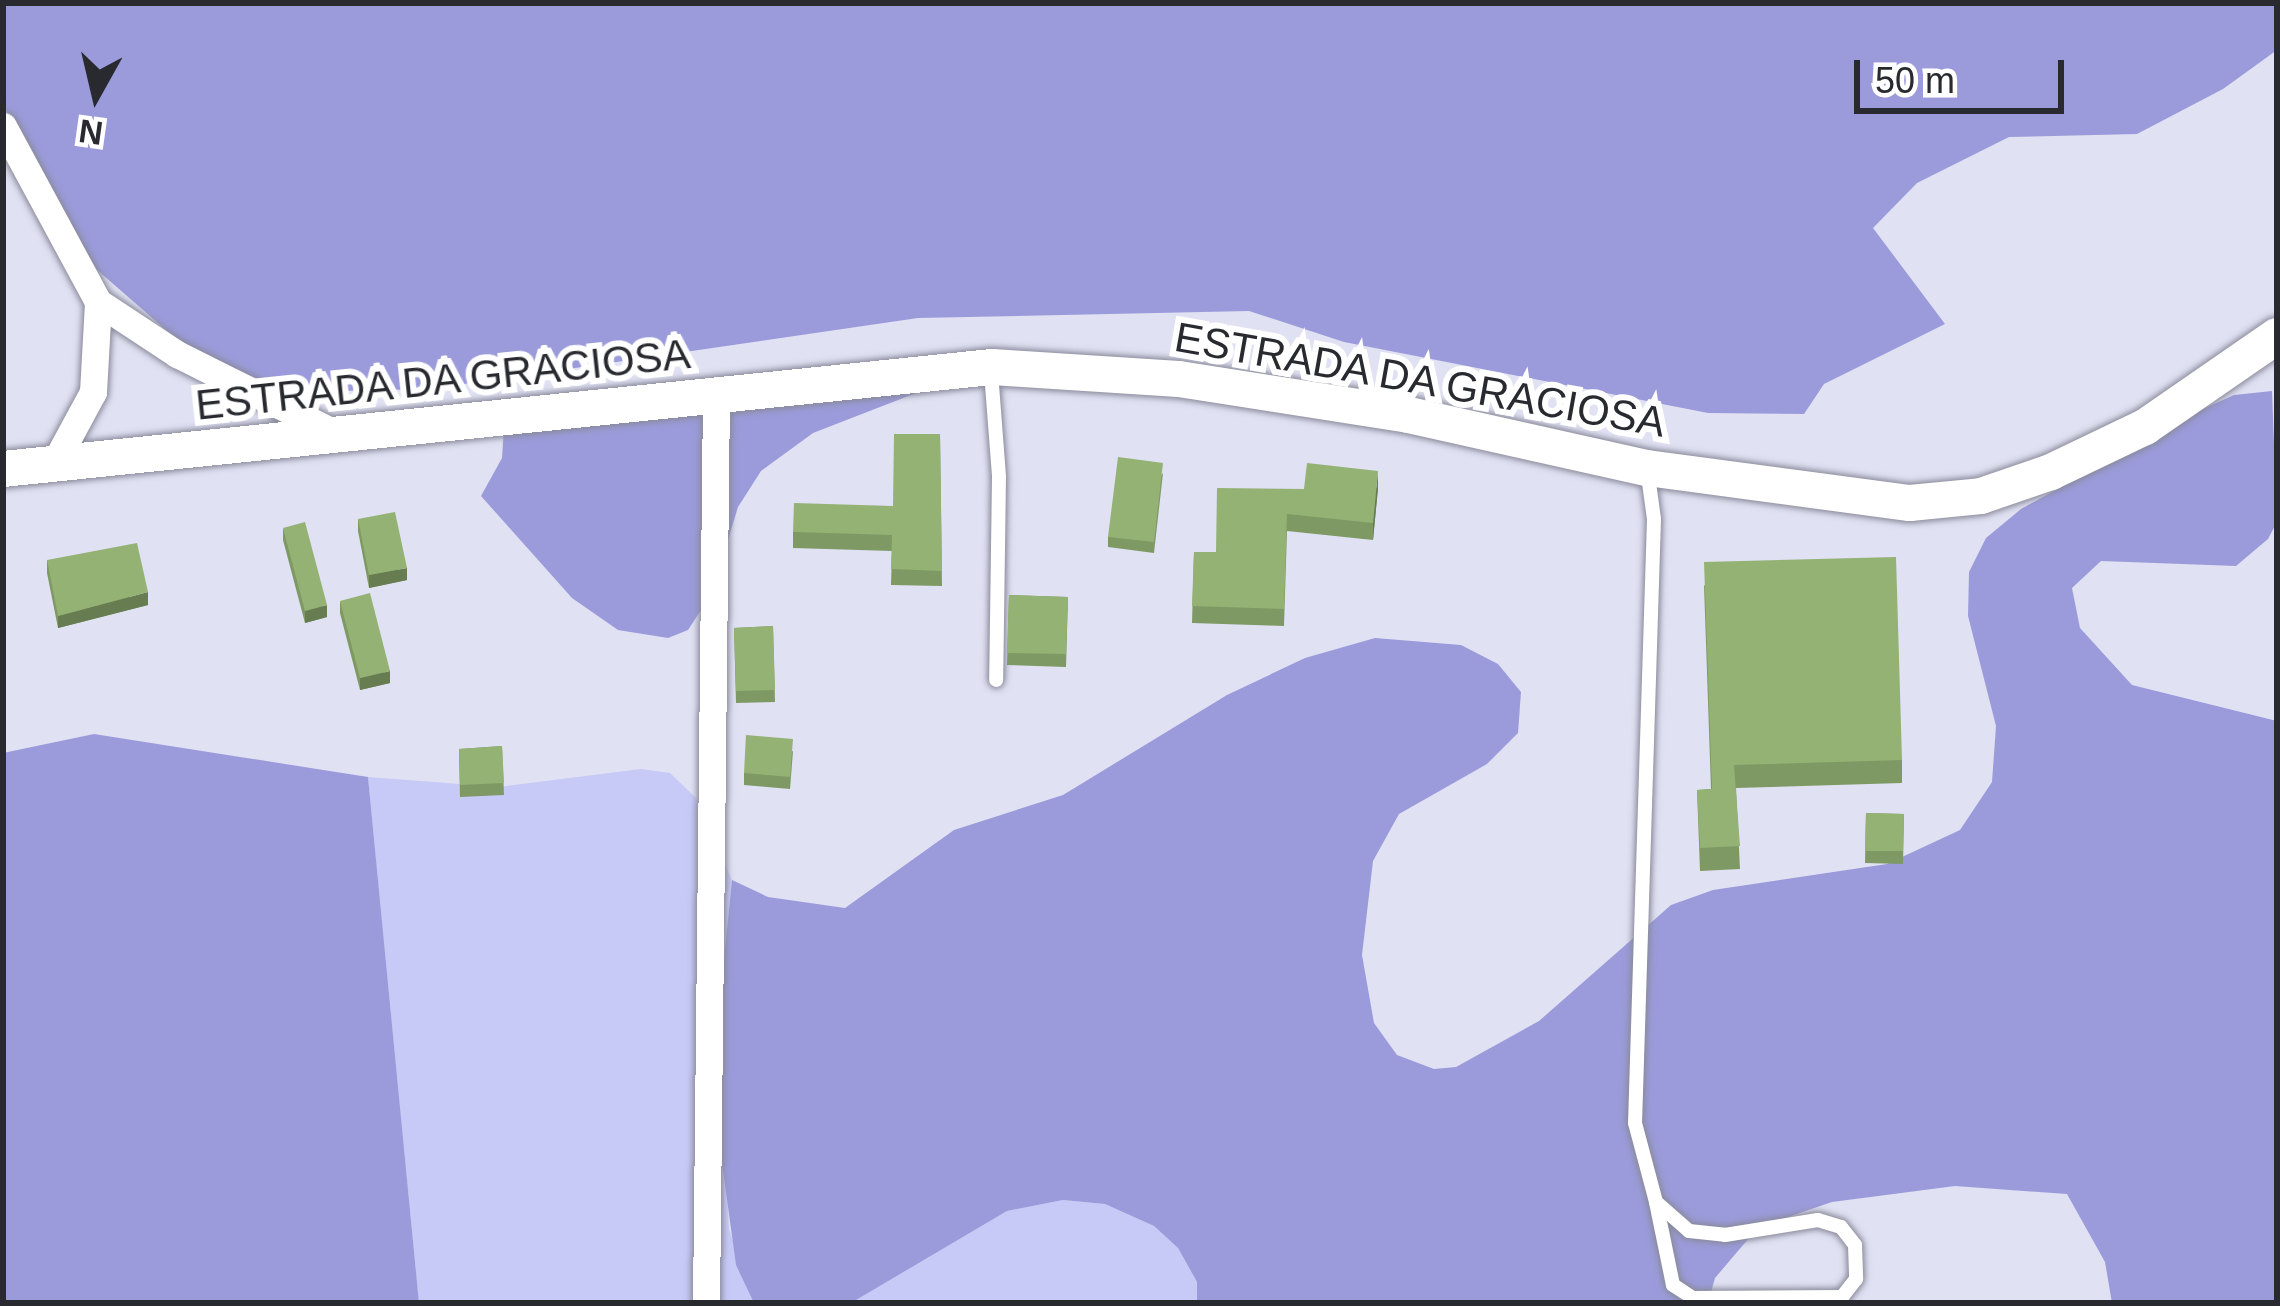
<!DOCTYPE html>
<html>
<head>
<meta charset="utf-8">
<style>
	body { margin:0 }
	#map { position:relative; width:2280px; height:1306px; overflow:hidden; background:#e0e1f3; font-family:Helvetica,sans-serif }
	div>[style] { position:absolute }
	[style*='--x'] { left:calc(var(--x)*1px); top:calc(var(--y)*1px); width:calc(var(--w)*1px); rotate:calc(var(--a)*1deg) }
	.green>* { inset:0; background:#c7c9f7 }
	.forest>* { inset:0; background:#9b9bdb }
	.roads { filter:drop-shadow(0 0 3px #898a9a) drop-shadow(0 0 3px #898a9a) }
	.lane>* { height:14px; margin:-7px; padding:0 7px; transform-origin:7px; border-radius:7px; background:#fff }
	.street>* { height:27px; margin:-13.5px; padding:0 13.5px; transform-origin:13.5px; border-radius:13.5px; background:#fff }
	.secondary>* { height:36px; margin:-18px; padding:0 18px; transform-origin:18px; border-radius:18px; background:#fff }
	.wall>* { inset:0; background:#7e9964 }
	.shaded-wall>* { inset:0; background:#677d51 }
	.building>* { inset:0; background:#93b274 }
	span { translate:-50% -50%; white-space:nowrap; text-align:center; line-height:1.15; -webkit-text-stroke:12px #fff; paint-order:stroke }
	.street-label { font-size:42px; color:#292a30 }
	.frame { position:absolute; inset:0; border:6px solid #292a30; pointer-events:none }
	.north { position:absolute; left:36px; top:36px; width:120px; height:120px; -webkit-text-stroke:9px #fff; paint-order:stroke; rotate:188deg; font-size:33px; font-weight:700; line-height:48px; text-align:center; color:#292a30 }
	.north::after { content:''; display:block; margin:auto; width:42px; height:54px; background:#292a30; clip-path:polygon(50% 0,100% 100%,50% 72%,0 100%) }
	.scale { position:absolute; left:1854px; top:60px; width:210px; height:54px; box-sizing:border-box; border:6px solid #292a30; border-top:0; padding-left:15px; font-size:36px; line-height:42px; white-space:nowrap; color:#292a30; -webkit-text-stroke:9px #fff; paint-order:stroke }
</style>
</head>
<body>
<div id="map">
	<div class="green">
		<div style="clip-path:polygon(641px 769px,670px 773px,696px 798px,732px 880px,719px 1007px,729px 1229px,754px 1303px,419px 1303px,368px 777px,499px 787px)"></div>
		<div style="clip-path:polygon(1063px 1200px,1105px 1204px,1154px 1226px,1178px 1248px,1197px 1282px,1197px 1303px,851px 1303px,1007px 1211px)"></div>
	</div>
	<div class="forest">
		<div style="clip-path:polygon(3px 3px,2277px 3px,2277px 50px,2223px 89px,2137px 134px,2009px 137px,1917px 183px,1873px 228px,1945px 324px,1824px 384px,1804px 414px,1708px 413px,1344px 342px,1249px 311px,918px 318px,430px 389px,290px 392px,188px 349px,96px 269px,3px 105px)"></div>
		<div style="clip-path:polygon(947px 381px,813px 433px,761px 471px,738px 507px,711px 595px,688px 630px,668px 638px,618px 630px,572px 598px,481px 496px,502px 458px,504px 427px,490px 416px,388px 411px,736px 383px)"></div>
		<div style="clip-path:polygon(2272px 391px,2277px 522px,2268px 539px,2236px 566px,2101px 561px,2072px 588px,2080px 628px,2132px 685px,2277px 721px,2277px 1303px,2112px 1303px,2105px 1262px,2067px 1194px,1955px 1186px,1832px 1202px,1788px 1217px,1749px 1238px,1715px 1278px,1708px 1303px,1197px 1303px,1197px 1282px,1178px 1248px,1154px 1226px,1105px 1204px,1063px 1200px,1007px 1211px,851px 1303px,754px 1303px,736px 1265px,718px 1134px,719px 1007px,732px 880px,768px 897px,845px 908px,954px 830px,1063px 795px,1227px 695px,1305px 658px,1375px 638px,1461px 645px,1498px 664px,1521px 692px,1518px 733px,1487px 764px,1399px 814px,1373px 861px,1362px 955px,1374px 1023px,1397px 1055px,1434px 1069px,1456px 1067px,1539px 1021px,1671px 905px,1713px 890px,1887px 864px,1960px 830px,1992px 782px,1996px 726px,1968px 616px,1969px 572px,1986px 538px,2021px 509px,2203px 409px,2234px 395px)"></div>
		<div style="clip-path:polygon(94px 734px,368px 777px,419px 1303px,3px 1303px,3px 753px)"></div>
	</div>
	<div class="roads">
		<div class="lane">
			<div style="--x:991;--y:372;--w:105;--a:85.6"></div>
			<div style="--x:999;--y:477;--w:203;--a:90.8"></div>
			<div style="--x:1647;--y:468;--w:51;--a:82.2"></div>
			<div style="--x:1654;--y:519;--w:604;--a:91.8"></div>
			<div style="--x:1635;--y:1123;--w:82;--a:75.1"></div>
			<div style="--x:1656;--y:1202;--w:44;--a:41.3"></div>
			<div style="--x:1689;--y:1231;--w:36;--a:6"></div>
			<div style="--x:1725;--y:1235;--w:94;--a:-9.2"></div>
			<div style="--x:1818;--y:1220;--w:24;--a:17"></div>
			<div style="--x:1841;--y:1227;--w:23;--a:52"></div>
			<div style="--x:1855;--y:1245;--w:34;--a:88"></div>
			<div style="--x:1856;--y:1279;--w:23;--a:128"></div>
			<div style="--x:1842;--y:1297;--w:149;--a:179.6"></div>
			<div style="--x:1693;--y:1298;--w:24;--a:-147"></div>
			<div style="--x:1673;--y:1285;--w:85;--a:-101.6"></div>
		</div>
		<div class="street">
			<div style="--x:3;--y:126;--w:200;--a:61.6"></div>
			<div style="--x:98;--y:302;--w:95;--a:33.4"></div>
			<div style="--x:177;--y:354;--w:181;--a:26.6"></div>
			<div style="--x:54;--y:464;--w:82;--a:-61.6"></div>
			<div style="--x:93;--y:392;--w:90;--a:-86.8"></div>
			<div style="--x:706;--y:1303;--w:906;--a:-89.37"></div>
		</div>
		<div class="secondary">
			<div style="--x:3;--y:469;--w:994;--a:-5.89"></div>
			<div style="--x:992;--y:367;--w:187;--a:3.7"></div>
			<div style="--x:1179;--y:379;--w:233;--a:8.9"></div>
			<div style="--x:1409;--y:415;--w:244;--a:12.6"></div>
			<div style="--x:1647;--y:468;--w:265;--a:7.6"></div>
			<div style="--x:1910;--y:503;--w:71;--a:-5.6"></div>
			<div style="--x:1981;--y:496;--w:74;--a:-18.9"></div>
			<div style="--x:2051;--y:472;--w:104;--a:-25.6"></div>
			<div style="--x:2145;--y:427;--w:160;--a:-34.6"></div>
		</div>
	</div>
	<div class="wall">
		<div style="clip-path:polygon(940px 434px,942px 586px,891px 585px,892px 551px,793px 548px,793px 532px,893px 506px)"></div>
		<div style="clip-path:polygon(1163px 473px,1154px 553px,1108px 547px,1108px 537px)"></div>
		<div style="clip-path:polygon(1378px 488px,1373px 540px,1287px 531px,1284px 626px,1192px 623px,1194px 552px,1216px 552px,1304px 489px)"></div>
		<div style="clip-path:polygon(358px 519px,407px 580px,369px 588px,358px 531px)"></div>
		<div style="clip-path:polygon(283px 528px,327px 617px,305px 623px,283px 540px)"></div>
		<div style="clip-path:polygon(47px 560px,148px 605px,58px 628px,47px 573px)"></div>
		<div style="clip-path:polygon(1704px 585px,1902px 760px,1902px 783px,1736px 788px,1740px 869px,1700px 871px,1697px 790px,1711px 789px)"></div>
		<div style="clip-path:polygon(1009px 595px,1068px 597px,1066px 667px,1007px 665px)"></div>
		<div style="clip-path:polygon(340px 601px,390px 683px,360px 690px,340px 613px)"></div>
		<div style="clip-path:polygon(773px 626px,775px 702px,736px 703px,734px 628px)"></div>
		<div style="clip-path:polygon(502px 746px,504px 795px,460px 797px,459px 749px)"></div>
		<div style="clip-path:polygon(793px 751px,790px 789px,744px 785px,744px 773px)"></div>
		<div style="clip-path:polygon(1866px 813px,1904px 814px,1903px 864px,1865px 863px)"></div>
	</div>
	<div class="shaded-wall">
		<div style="clip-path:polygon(1378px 471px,1378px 488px,1373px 540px,1373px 523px)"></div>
		<div style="clip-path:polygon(407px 568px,407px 580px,369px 588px,369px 575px)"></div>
		<div style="clip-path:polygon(148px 592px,148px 605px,58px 628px,58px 616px)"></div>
		<div style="clip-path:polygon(327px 605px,327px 617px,305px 623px,305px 611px)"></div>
		<div style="clip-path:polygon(390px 671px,390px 683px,360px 690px,360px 678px)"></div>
	</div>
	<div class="building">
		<div style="clip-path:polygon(894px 434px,940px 434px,942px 571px,891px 569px,892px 535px,793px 532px,794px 503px,893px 506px)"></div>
		<div style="clip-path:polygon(1118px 457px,1163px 463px,1154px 542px,1108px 537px)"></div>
		<div style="clip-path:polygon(1307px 463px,1378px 471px,1373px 523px,1287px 514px,1284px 609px,1192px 606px,1194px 552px,1216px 552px,1217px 488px,1304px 489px)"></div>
		<div style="clip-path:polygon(395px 512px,407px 568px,369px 575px,358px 519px)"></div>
		<div style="clip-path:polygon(305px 522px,327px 605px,305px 611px,283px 528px)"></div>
		<div style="clip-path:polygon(137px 543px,148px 592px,58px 616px,47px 560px)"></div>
		<div style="clip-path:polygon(1896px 557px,1902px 760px,1734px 765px,1740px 846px,1700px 848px,1697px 790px,1712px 789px,1704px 562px)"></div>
		<div style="clip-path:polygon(370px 593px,390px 671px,360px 678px,340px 601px)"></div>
		<div style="clip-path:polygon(1009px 595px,1068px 597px,1066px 654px,1007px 653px)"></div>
		<div style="clip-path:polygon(773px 626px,775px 690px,736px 691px,734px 628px)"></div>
		<div style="clip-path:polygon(746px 735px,793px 739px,790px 777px,744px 773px)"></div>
		<div style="clip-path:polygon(502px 746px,504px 783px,460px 785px,459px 749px)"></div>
		<div style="clip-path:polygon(1866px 813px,1904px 814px,1903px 851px,1865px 851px)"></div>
	</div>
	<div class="street-label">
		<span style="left:443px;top:380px;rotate:-6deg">ESTRADA DA GRACIOSA</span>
		<span style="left:1420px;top:380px;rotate:10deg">ESTRADA DA GRACIOSA</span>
	</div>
	<div class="frame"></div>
	<div class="north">N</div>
	<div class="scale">50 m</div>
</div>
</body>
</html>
